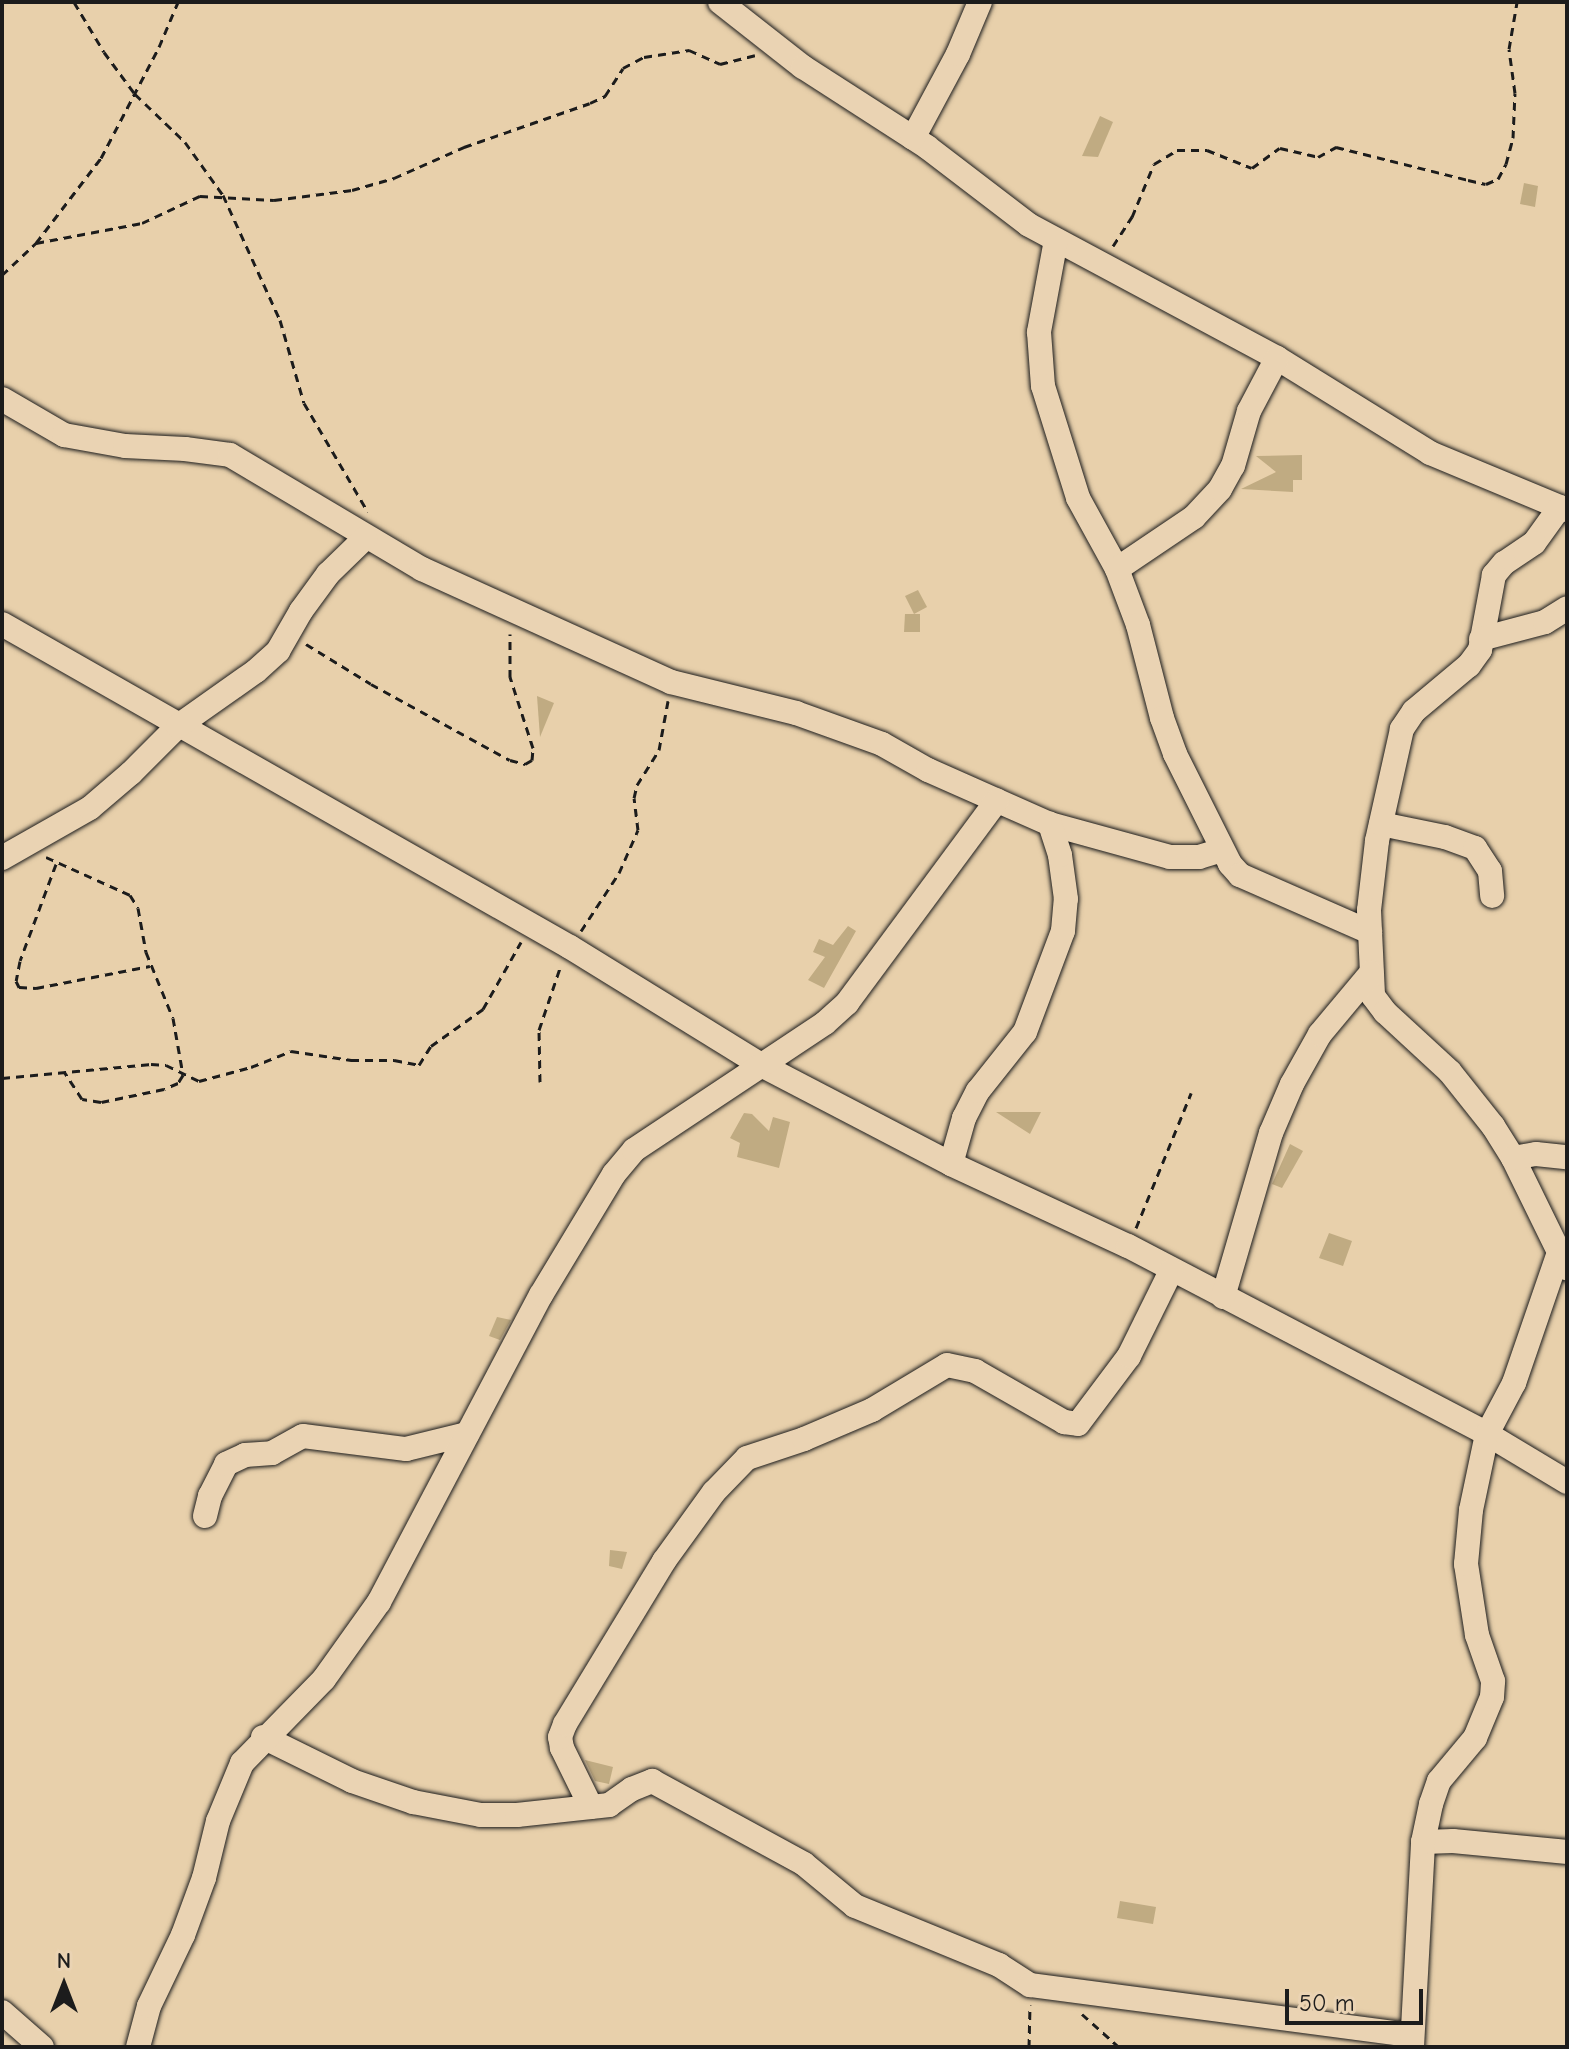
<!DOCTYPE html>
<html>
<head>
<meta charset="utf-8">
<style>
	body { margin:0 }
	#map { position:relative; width:1569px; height:2049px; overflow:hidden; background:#e8d0ab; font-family:"Comic Neue",sans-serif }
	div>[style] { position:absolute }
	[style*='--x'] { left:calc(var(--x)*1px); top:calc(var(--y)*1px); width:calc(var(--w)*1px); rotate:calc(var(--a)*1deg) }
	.building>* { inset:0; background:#c0ab82 }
	.path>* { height:3px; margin-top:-1.5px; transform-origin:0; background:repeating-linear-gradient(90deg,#1c1c1c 0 8px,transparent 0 14px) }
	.roads { filter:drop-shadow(0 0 2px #1c1c1c) drop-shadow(0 0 2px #1c1c1c) }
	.minor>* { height:24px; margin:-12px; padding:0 12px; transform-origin:12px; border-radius:12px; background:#ead3b3 }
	span { translate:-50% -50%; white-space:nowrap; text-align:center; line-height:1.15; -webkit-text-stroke:6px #ead3b3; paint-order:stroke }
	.frame { position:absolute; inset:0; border:4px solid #1c1c1c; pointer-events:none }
	.north { position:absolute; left:24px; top:1945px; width:80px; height:80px; -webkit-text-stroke:6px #ead3b3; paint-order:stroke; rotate:0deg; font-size:22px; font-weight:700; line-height:32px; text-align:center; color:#1c1c1c }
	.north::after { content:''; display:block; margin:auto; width:28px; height:36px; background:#1c1c1c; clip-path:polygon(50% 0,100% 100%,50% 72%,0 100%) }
	.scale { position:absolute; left:1285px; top:1989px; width:138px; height:36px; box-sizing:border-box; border:4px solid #1c1c1c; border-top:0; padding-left:10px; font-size:24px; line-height:28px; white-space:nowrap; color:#1c1c1c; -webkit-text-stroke:6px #ead3b3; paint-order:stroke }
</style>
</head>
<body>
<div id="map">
	<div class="building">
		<div style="clip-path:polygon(1100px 116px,1113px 122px,1098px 157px,1082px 156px)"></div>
		<div style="clip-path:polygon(1524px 183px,1538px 186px,1535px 207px,1520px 204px)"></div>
		<div style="clip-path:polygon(1302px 455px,1302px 480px,1293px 480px,1293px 492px,1241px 489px,1276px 472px,1256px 456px)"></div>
		<div style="clip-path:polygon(918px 590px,927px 607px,914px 614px,905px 596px)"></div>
		<div style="clip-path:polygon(905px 614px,920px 614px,920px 632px,904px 632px)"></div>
		<div style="clip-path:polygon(537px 696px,554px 703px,540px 737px)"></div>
		<div style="clip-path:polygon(848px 926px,856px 931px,824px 988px,808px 980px,825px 957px,813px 952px,819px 939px,833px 945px)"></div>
		<div style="clip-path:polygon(996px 1112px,1041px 1112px,1030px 1134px)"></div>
		<div style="clip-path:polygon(744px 1113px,752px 1114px,769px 1131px,773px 1117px,790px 1122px,779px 1168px,737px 1157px,740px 1143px,730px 1138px)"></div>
		<div style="clip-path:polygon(1290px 1144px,1303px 1151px,1282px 1188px,1272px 1184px)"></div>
		<div style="clip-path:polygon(1329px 1233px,1352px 1241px,1343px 1266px,1319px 1258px)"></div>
		<div style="clip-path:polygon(497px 1317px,511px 1320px,500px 1340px,489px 1336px)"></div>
		<div style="clip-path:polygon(610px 1550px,627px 1552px,622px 1569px,609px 1566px)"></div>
		<div style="clip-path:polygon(585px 1760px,613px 1767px,609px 1784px,595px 1781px)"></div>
		<div style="clip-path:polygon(1120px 1901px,1156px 1907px,1153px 1924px,1117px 1918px)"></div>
	</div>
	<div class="path">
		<div style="--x:74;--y:2;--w:58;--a:59"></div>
		<div style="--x:104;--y:52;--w:52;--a:53.6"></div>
		<div style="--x:135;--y:94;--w:69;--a:43.8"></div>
		<div style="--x:185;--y:142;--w:65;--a:54.4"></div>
		<div style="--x:223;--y:195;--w:137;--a:65.5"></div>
		<div style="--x:280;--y:320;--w:86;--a:73.9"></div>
		<div style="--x:304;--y:403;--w:126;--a:59.6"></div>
		<div style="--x:36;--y:243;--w:108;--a:-10.7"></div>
		<div style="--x:142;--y:223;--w:64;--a:-25"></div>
		<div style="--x:200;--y:196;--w:74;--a:3.1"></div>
		<div style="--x:274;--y:200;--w:79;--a:-7.3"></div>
		<div style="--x:352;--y:190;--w:44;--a:-15.9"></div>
		<div style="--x:394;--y:178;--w:77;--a:-23.9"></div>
		<div style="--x:464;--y:147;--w:133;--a:-19.2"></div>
		<div style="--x:590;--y:103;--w:17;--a:-25"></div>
		<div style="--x:605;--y:96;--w:33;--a:-57"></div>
		<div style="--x:623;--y:68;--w:24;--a:-28"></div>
		<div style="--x:644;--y:57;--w:46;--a:-8.8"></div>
		<div style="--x:689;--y:50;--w:34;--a:24"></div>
		<div style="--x:720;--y:64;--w:36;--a:-14"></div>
		<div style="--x:1113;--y:246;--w:35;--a:-57"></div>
		<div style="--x:1132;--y:217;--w:57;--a:-67.5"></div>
		<div style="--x:1154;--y:164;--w:27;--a:-31"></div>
		<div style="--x:1177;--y:150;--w:30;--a:0"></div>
		<div style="--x:1207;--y:150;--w:48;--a:21.8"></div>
		<div style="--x:1252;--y:168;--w:34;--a:-36"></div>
		<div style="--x:1280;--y:148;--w:39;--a:13"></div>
		<div style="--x:1318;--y:157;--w:21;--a:-29"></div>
		<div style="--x:1336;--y:147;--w:136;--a:14"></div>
		<div style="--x:1468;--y:180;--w:18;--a:13"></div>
		<div style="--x:1486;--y:184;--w:13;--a:-23"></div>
		<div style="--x:1498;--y:179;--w:17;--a:-62"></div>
		<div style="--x:1506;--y:164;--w:27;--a:-75"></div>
		<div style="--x:1513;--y:138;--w:45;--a:-87.5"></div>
		<div style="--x:1515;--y:93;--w:44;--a:-97.8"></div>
		<div style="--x:1509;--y:49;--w:48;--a:-80.3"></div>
		<div style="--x:2;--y:275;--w:47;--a:-43.3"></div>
		<div style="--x:36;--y:243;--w:107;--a:-52.6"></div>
		<div style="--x:101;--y:158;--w:125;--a:-62.4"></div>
		<div style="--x:159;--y:47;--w:49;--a:-67.1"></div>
		<div style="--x:306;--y:644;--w:76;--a:31.6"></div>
		<div style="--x:371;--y:684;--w:158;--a:28.7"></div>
		<div style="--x:510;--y:760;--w:16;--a:15"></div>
		<div style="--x:525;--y:764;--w:8;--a:-30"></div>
		<div style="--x:532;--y:760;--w:12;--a:-85"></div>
		<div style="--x:533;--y:748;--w:75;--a:-107.9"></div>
		<div style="--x:510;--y:677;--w:43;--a:-90"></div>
		<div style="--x:46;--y:857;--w:92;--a:24.3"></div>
		<div style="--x:130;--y:895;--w:15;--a:58"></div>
		<div style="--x:138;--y:908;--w:45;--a:79.7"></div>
		<div style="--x:146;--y:952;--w:71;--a:67.8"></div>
		<div style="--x:173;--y:1018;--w:58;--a:80"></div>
		<div style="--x:183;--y:1075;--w:9;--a:122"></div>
		<div style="--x:178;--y:1083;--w:15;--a:157"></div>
		<div style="--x:164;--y:1089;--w:64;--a:168.3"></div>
		<div style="--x:101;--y:1102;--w:19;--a:-171"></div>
		<div style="--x:82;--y:1099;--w:33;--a:-123"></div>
		<div style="--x:56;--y:864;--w:103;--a:110.4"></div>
		<div style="--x:20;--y:961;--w:20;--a:101"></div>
		<div style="--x:16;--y:981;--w:7;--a:63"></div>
		<div style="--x:19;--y:987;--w:17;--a:3"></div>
		<div style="--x:36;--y:988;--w:116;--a:-10.9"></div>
		<div style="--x:581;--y:931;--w:69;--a:-56.8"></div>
		<div style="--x:619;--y:873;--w:47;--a:-66.2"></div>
		<div style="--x:638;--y:830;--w:32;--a:-97"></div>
		<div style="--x:634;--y:798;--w:13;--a:-77"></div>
		<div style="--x:637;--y:785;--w:41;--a:-57.8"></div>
		<div style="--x:659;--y:750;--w:50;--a:-79.6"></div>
		<div style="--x:2;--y:1078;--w:150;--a:-5.4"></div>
		<div style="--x:151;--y:1064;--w:15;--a:4"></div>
		<div style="--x:166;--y:1065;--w:37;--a:26"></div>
		<div style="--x:199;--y:1081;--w:54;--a:-15.1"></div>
		<div style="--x:251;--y:1067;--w:43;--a:-21.8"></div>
		<div style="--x:291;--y:1051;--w:61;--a:8.5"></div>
		<div style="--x:351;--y:1060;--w:43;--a:0"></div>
		<div style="--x:394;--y:1060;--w:25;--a:11"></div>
		<div style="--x:419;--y:1065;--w:22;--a:-58"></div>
		<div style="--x:431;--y:1046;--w:64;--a:-35.4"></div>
		<div style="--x:483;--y:1009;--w:77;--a:-60.4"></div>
		<div style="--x:540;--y:1082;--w:52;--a:-91.1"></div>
		<div style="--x:539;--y:1030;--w:69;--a:-71.3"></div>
		<div style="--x:1136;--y:1228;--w:146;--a:-67.8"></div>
		<div style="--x:1082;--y:2014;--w:50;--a:41.7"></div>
		<div style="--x:1029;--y:2047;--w:42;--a:-88.6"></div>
	</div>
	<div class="roads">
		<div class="minor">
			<div style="--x:720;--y:2;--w:105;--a:38.1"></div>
			<div style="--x:803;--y:67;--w:148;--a:32.8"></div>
			<div style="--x:927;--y:147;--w:128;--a:37.4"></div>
			<div style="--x:1029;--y:225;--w:281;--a:28.2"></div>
			<div style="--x:1277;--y:358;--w:180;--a:31.8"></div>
			<div style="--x:1430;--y:453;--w:148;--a:22.6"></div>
			<div style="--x:913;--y:138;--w:95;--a:-61.8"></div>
			<div style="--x:958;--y:54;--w:56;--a:-67.1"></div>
			<div style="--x:1056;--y:240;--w:94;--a:100.5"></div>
			<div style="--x:1039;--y:332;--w:54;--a:85.8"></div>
			<div style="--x:1043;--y:386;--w:117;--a:72.6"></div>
			<div style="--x:1078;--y:498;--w:81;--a:61.2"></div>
			<div style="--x:1117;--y:569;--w:60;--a:69.4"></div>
			<div style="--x:1138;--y:625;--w:96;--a:75.5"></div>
			<div style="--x:1162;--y:718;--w:38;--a:70"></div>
			<div style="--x:1175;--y:754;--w:123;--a:63.4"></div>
			<div style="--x:1230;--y:864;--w:15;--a:48"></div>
			<div style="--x:1240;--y:875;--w:142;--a:23.7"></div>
			<div style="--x:2;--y:399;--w:72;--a:30.1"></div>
			<div style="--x:64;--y:435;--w:62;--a:10.2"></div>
			<div style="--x:125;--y:446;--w:60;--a:2.9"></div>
			<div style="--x:185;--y:449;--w:45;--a:7.6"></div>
			<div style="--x:230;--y:455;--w:223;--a:30.7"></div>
			<div style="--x:422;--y:569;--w:273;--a:24.4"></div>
			<div style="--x:671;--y:682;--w:129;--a:13.9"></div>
			<div style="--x:796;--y:713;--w:91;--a:19.8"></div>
			<div style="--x:882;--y:744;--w:53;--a:29.5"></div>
			<div style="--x:928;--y:770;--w:133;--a:23.9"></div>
			<div style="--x:1050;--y:824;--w:124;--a:15.4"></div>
			<div style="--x:1170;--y:857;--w:29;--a:0"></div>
			<div style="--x:1199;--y:857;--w:24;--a:-17"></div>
			<div style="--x:1560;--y:507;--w:44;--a:125.8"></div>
			<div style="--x:1534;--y:543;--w:36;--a:146"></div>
			<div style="--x:1504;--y:563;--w:16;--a:130"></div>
			<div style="--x:1494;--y:575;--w:76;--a:100.6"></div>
			<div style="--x:1480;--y:650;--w:19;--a:126"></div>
			<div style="--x:1469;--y:665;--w:72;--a:140.1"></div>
			<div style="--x:1414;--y:711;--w:22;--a:124"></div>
			<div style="--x:1402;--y:729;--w:115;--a:102.6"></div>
			<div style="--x:1377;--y:841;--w:69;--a:96.6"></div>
			<div style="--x:1369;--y:910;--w:86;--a:87.3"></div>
			<div style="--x:1373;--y:996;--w:20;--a:53"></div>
			<div style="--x:1385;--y:1012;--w:88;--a:42.7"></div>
			<div style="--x:1450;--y:1072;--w:69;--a:51.5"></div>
			<div style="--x:1493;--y:1126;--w:38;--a:58"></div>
			<div style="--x:1513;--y:1158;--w:123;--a:63.9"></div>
			<div style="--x:1117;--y:569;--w:93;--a:-34"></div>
			<div style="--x:1194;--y:517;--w:38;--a:-47"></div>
			<div style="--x:1220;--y:489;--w:26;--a:-61"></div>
			<div style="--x:1233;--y:466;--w:57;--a:-73.8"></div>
			<div style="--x:1249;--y:411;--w:60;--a:-62.2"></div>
			<div style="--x:2;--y:624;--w:653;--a:29.63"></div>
			<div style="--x:570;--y:947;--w:225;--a:31.7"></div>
			<div style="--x:761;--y:1065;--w:214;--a:27.5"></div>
			<div style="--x:951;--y:1164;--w:195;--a:24.9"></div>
			<div style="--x:1128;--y:1246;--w:405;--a:27.6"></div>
			<div style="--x:1487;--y:1434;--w:93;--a:31"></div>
			<div style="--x:1481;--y:639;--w:66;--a:-14.9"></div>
			<div style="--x:1545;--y:622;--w:26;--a:-32"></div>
			<div style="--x:1381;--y:824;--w:65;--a:11.5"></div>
			<div style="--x:1445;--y:837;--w:32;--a:20"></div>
			<div style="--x:1475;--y:848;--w:27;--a:57"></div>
			<div style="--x:1490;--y:871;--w:25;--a:85"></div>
			<div style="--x:2;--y:858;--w:101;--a:-29.6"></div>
			<div style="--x:90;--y:808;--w:54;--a:-40.5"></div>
			<div style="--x:131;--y:773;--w:66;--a:-45"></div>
			<div style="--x:178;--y:726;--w:95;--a:-35.2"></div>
			<div style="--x:256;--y:671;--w:30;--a:-42"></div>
			<div style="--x:278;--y:651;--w:46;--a:-60.1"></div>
			<div style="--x:301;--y:611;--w:46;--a:-53.9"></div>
			<div style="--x:328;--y:574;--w:52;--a:-44.2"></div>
			<div style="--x:1513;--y:1158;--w:23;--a:-10"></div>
			<div style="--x:1536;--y:1154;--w:31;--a:6"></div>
			<div style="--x:951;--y:1164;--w:48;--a:-74.2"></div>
			<div style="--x:964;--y:1118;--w:30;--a:-63"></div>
			<div style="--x:978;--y:1091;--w:75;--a:-51.5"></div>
			<div style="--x:1025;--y:1032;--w:108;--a:-69.4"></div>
			<div style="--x:1063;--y:931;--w:32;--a:-85"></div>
			<div style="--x:1066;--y:899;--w:44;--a:-97.8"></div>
			<div style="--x:1060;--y:855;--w:33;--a:-108"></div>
			<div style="--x:1223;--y:1297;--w:171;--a:-73.7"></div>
			<div style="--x:1271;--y:1133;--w:53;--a:-66.8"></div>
			<div style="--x:1292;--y:1084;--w:57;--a:-60.8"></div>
			<div style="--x:1320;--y:1034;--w:80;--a:-50.1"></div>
			<div style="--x:205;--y:1516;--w:21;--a:-76"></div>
			<div style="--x:210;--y:1496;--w:36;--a:-63"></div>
			<div style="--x:226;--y:1464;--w:21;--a:-25"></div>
			<div style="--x:245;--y:1455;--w:27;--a:-4"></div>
			<div style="--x:272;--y:1453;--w:35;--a:-29"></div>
			<div style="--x:303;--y:1436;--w:104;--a:7.2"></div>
			<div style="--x:406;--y:1449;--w:63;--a:-13.8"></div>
			<div style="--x:263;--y:1737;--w:99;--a:26.3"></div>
			<div style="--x:352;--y:1781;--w:65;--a:19"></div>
			<div style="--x:413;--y:1802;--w:69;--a:10.8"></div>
			<div style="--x:481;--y:1815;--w:36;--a:0"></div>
			<div style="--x:517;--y:1815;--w:93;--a:-6.2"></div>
			<div style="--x:609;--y:1805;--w:28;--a:-35"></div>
			<div style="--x:632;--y:1789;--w:22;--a:-22"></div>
			<div style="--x:652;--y:1781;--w:173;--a:28.6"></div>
			<div style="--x:804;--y:1864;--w:66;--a:39.5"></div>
			<div style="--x:855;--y:1906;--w:156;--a:22.3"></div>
			<div style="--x:999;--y:1965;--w:37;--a:33"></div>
			<div style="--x:1030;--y:1985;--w:385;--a:7.5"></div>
			<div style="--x:591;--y:1807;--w:66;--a:-116.2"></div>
			<div style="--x:562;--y:1748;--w:11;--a:-100"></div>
			<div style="--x:560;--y:1737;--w:14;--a:-69"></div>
			<div style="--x:565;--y:1724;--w:191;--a:-58.7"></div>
			<div style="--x:664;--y:1561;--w:85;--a:-54.1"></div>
			<div style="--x:714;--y:1492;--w:47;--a:-45.9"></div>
			<div style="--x:747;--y:1458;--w:60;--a:-18.4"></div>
			<div style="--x:804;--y:1439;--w:74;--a:-23.1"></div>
			<div style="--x:872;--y:1410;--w:87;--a:-31"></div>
			<div style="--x:947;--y:1365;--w:29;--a:12"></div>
			<div style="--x:975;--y:1371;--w:103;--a:29.8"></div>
			<div style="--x:1064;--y:1422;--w:14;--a:8"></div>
			<div style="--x:1078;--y:1424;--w:85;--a:-53.1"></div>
			<div style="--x:1129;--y:1356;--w:95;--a:-63.7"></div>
			<div style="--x:1423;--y:1842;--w:30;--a:-2"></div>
			<div style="--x:1453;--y:1841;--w:115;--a:5.5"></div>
			<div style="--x:2;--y:2012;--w:53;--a:41.2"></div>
			<div style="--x:138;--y:2047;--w:42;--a:-75"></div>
			<div style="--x:149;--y:2006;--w:79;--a:-64.4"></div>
			<div style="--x:183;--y:1935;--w:61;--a:-69.8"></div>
			<div style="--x:204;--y:1878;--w:59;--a:-76.2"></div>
			<div style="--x:218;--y:1821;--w:63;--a:-67.5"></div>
			<div style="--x:242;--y:1763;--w:117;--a:-45.7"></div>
			<div style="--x:324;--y:1679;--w:95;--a:-54.5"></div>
			<div style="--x:379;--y:1602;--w:347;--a:-62.2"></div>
			<div style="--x:541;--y:1295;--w:141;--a:-58.9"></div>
			<div style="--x:614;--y:1174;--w:31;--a:-50"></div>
			<div style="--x:634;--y:1150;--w:229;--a:-33.6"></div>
			<div style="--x:825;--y:1023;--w:30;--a:-42"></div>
			<div style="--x:847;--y:1003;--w:252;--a:-53.5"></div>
			<div style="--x:1412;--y:2047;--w:205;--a:-86.9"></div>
			<div style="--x:1423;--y:1842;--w:39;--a:-78"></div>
			<div style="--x:1431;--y:1804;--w:24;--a:-71"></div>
			<div style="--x:1439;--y:1781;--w:56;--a:-50.1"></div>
			<div style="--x:1475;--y:1738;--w:44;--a:-67.5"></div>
			<div style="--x:1492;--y:1697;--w:16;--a:-86"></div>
			<div style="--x:1493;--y:1681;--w:49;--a:-109.2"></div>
			<div style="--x:1477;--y:1635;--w:72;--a:-98.8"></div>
			<div style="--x:1466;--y:1564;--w:54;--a:-84.7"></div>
			<div style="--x:1471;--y:1510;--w:78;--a:-78.1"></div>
			<div style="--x:1487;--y:1434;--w:58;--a:-62.1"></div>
			<div style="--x:1514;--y:1383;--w:135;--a:-71"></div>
		</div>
	</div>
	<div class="frame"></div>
	<div class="north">N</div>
	<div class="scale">50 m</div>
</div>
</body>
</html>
